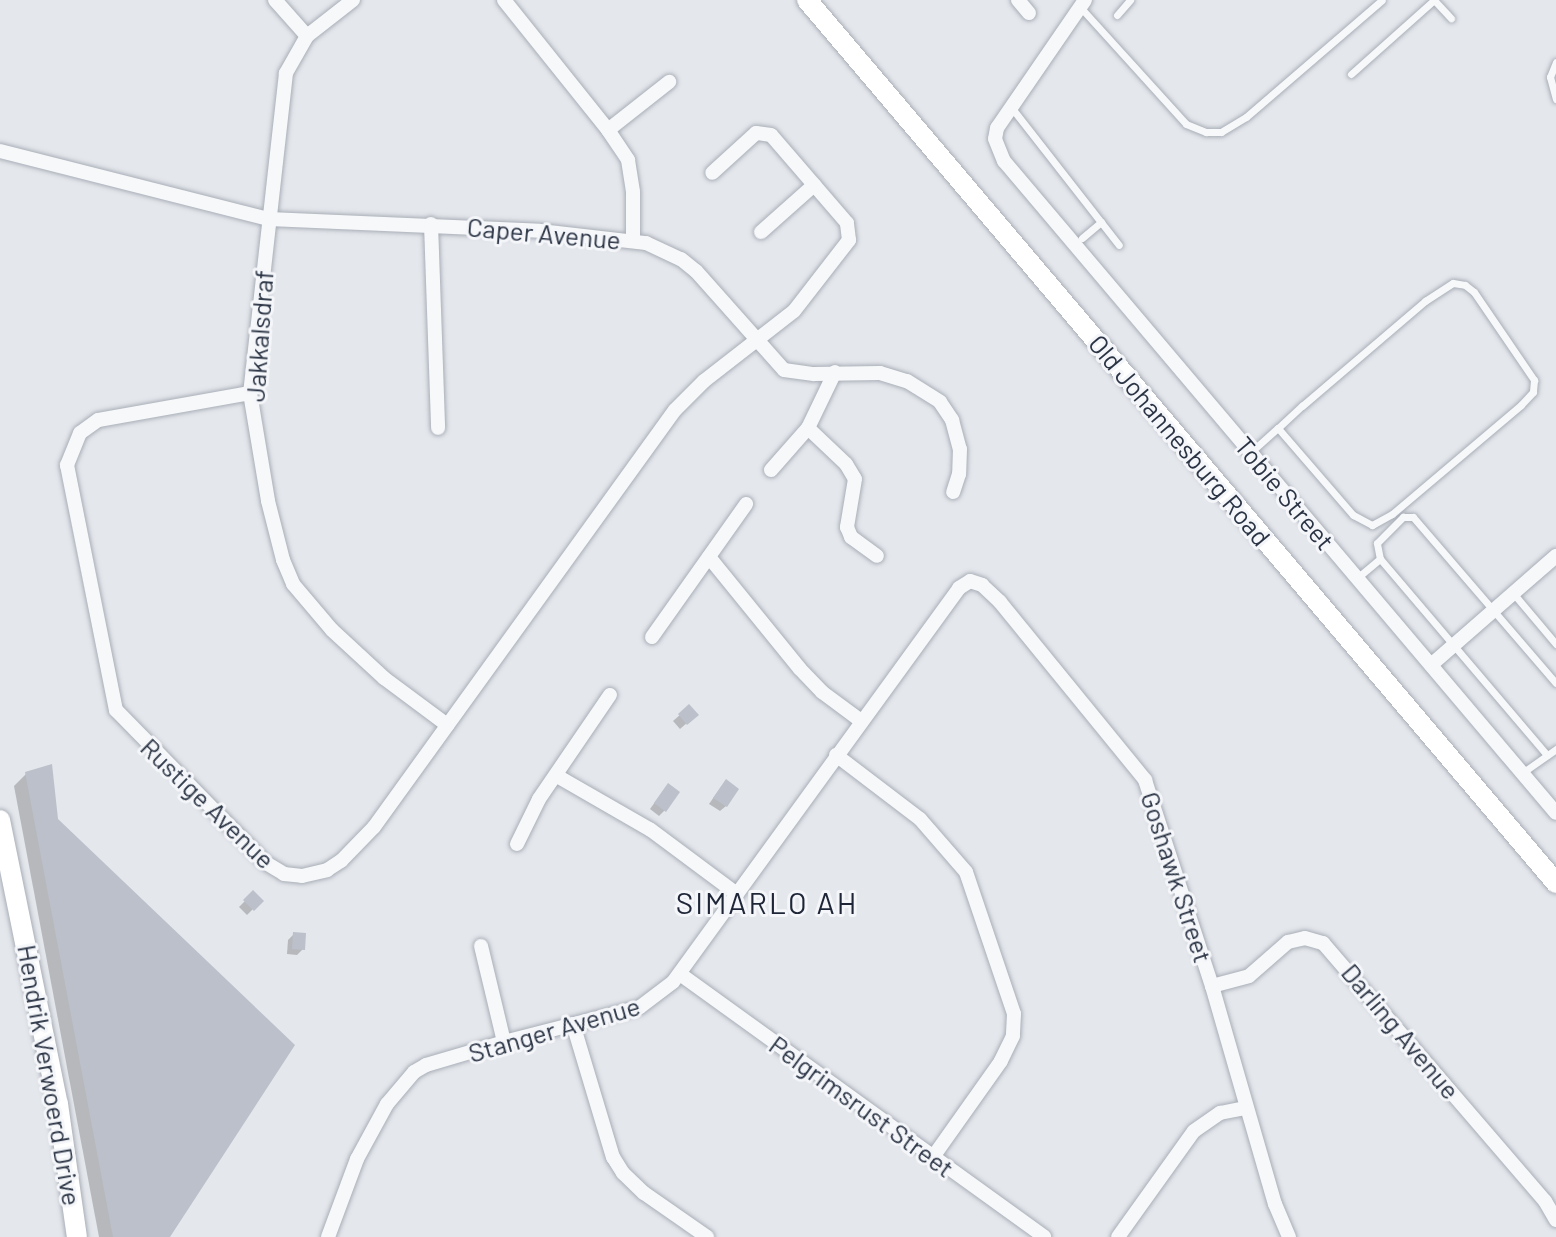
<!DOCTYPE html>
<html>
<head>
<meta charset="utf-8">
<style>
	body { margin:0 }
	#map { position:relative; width:1556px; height:1237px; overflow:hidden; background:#e4e7ec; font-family:Barlow,sans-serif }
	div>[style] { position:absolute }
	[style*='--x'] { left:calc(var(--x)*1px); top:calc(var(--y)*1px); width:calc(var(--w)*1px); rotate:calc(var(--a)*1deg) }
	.shadow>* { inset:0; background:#0003 }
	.building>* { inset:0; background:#bbc0ca }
	.roads { filter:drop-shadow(0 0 2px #a9aeb7) drop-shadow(0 0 2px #a9aeb7) }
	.lane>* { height:7px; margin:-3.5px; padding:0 3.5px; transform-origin:3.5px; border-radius:3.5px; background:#f7f8fa }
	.street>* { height:14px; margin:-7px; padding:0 7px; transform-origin:7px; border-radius:7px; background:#f7f8fa }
	.secondary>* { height:20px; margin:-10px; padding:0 10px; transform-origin:10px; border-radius:10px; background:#fff }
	span { translate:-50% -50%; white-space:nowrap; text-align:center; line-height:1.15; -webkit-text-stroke:6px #f4f6f9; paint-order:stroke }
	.street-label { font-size:26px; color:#2b3445 }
	.quarter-label { font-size:30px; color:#1d2536; letter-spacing:2px }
</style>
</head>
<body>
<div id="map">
	<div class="shadow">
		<div style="clip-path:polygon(689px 707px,696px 715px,680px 729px,673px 721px)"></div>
		<div style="clip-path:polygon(26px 774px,167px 1237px,99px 1237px,14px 786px)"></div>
		<div style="clip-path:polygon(721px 787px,726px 806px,720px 811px,709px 804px)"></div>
		<div style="clip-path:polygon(663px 791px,665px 810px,659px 816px,650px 809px)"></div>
		<div style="clip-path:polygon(253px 893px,261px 901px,247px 915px,239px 907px)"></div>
		<div style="clip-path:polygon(294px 934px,303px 949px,297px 955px,287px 954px,288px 940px)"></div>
	</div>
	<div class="building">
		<div style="clip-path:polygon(689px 704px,699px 715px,687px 725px,678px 714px)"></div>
		<div style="clip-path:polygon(52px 764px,58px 819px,295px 1045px,170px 1237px,113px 1237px,25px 772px)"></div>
		<div style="clip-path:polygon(726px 779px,739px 789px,727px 807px,713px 798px)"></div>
		<div style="clip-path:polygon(668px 783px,680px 792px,666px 812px,654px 803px)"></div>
		<div style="clip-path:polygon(253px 890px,264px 901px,254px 911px,243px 900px)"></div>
		<div style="clip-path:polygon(293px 932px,306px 933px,305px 950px,292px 949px)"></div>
	</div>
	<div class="roads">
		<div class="lane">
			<div style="--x:1434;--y:0;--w:25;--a:47"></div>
			<div style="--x:1081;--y:8;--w:156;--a:47.8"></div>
			<div style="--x:1186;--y:124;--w:22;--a:22"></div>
			<div style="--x:1206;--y:132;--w:15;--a:0"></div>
			<div style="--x:1221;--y:132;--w:29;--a:-31"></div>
			<div style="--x:1246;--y:117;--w:179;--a:-40.7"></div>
			<div style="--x:1117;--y:15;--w:20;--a:-49"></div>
			<div style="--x:1556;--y:62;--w:16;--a:112"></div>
			<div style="--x:1550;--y:77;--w:23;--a:75"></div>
			<div style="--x:1351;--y:74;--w:111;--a:-41.7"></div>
			<div style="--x:1011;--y:107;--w:175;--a:52"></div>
			<div style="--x:1082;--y:238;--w:25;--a:-40"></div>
			<div style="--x:1251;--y:452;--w:36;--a:-42"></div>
			<div style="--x:1278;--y:428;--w:33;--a:-43"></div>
			<div style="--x:1302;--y:406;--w:162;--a:-40.5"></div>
			<div style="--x:1425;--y:301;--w:33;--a:-33"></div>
			<div style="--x:1453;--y:283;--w:12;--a:9"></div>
			<div style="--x:1465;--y:285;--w:11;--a:38"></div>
			<div style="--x:1474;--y:292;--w:107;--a:55.7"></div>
			<div style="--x:1534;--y:380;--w:12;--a:95"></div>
			<div style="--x:1533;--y:392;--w:18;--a:133"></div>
			<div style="--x:1521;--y:405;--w:169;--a:139.8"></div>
			<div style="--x:1392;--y:514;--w:23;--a:151"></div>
			<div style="--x:1372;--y:525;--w:21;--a:-152"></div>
			<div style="--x:1353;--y:515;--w:115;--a:-130.8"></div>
			<div style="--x:1357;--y:578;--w:30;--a:-40"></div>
			<div style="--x:1513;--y:593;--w:67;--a:49.9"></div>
			<div style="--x:1547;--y:755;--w:257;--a:-130.4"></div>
			<div style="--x:1380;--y:559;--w:16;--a:-101"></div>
			<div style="--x:1377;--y:543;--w:37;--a:-45"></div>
			<div style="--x:1403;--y:517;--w:10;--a:0"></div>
			<div style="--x:1413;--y:517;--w:219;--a:49.3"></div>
			<div style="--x:1522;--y:773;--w:42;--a:-35.2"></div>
		</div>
		<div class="street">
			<div style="--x:275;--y:0;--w:48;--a:48.4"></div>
			<div style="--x:353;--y:0;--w:58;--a:142"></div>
			<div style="--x:307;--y:36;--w:43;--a:119.6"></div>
			<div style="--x:286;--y:73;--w:322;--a:96.4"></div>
			<div style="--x:250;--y:393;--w:109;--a:80.5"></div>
			<div style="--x:268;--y:501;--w:61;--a:75.7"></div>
			<div style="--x:283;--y:560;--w:26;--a:67"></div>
			<div style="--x:293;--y:584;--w:60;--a:49.7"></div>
			<div style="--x:332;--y:630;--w:71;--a:42.7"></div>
			<div style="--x:384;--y:678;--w:79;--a:36.7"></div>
			<div style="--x:504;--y:0;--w:166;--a:51.3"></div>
			<div style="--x:608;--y:130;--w:36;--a:56"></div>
			<div style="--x:628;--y:160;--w:32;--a:81"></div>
			<div style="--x:633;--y:192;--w:48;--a:90"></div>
			<div style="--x:1018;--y:0;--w:17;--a:50"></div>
			<div style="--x:1085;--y:0;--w:155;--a:124.5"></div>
			<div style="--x:997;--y:128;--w:11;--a:100"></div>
			<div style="--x:995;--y:139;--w:24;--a:68"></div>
			<div style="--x:1004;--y:161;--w:854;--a:49.75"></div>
			<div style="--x:608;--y:130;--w:78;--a:-38.2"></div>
			<div style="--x:0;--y:151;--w:277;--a:14.2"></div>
			<div style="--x:269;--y:219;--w:271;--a:2.5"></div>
			<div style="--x:540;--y:231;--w:107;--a:6.5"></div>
			<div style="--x:646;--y:243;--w:38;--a:25"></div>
			<div style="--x:681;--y:259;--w:19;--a:39"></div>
			<div style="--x:696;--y:271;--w:132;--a:48.4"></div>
			<div style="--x:784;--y:370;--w:30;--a:8"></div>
			<div style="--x:814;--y:374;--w:66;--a:-0.9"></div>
			<div style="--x:880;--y:373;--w:28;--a:17"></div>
			<div style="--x:907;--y:381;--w:39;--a:32"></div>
			<div style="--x:940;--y:402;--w:22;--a:56"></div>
			<div style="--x:952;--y:420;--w:30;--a:75"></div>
			<div style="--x:960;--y:449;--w:25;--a:92"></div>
			<div style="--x:959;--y:474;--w:19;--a:108"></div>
			<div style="--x:431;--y:224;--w:204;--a:88"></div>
			<div style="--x:761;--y:232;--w:71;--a:-41.6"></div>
			<div style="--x:250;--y:393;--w:154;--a:169.9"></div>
			<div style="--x:98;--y:420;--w:22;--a:144"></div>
			<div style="--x:80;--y:433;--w:35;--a:112"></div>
			<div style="--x:67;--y:465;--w:250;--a:78.7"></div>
			<div style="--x:116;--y:710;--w:214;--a:45.6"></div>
			<div style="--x:266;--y:863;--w:21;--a:31"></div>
			<div style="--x:284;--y:874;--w:18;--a:6"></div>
			<div style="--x:302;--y:876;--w:26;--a:-13"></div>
			<div style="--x:327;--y:870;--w:17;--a:-33"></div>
			<div style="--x:341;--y:861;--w:47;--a:-45.9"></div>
			<div style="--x:374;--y:827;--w:514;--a:-54.18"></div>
			<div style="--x:675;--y:410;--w:41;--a:-45"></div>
			<div style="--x:704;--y:381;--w:114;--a:-37.9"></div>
			<div style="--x:794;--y:311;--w:90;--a:-52.2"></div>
			<div style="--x:849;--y:240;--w:17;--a:-97"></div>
			<div style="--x:847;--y:223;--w:116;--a:-130.8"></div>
			<div style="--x:771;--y:135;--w:15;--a:-172"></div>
			<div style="--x:756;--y:133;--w:59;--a:137.7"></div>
			<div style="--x:808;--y:428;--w:52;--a:43.5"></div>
			<div style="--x:846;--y:464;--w:17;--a:59"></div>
			<div style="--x:855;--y:479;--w:49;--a:99.5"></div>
			<div style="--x:847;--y:527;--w:11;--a:68"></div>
			<div style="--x:851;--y:537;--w:32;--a:36"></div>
			<div style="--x:771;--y:470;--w:56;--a:-48.6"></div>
			<div style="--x:808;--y:428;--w:62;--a:-64.3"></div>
			<div style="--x:709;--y:557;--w:144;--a:50.9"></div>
			<div style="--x:800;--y:669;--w:32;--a:46"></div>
			<div style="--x:822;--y:692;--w:49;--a:36.6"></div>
			<div style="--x:652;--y:637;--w:163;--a:-54.7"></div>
			<div style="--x:1431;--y:665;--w:166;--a:-41.1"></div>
			<div style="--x:836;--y:755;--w:106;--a:37.3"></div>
			<div style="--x:920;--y:819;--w:70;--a:49"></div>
			<div style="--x:966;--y:872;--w:150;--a:71.3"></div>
			<div style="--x:1014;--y:1014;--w:22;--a:93"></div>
			<div style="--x:1013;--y:1036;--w:28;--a:116"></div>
			<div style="--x:1001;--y:1061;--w:118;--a:125.3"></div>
			<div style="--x:557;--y:776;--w:108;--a:29.9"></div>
			<div style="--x:651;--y:830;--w:107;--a:36.7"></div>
			<div style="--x:517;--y:844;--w:50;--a:-63.9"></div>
			<div style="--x:539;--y:799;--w:126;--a:-55.7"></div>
			<div style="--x:481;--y:946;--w:99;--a:76.5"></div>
			<div style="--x:680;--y:974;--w:449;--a:35.8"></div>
			<div style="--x:1212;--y:986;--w:38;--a:-15"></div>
			<div style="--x:1249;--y:976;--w:52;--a:-41.1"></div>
			<div style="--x:1288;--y:942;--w:17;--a:-13"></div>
			<div style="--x:1305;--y:938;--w:19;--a:16"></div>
			<div style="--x:1323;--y:943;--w:340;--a:49.3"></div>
			<div style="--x:1545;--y:1201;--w:22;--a:60"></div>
			<div style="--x:573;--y:1024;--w:139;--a:73.3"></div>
			<div style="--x:613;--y:1157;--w:19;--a:58"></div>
			<div style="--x:623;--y:1173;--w:29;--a:44"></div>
			<div style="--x:644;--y:1193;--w:77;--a:34.9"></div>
			<div style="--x:328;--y:1237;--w:83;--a:-69.6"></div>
			<div style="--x:357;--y:1159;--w:63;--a:-61.4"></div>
			<div style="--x:387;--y:1104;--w:42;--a:-49.8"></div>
			<div style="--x:414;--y:1072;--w:14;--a:-30"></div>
			<div style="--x:426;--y:1065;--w:81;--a:-16.4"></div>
			<div style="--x:504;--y:1042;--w:140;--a:-14.4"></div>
			<div style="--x:640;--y:1007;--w:41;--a:-37.1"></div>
			<div style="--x:673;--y:982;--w:487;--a:-54"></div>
			<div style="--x:959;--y:588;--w:13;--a:-32"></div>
			<div style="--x:970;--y:581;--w:13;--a:18"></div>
			<div style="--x:982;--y:585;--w:25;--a:43"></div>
			<div style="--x:1000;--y:602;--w:230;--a:50.8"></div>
			<div style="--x:1145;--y:780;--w:217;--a:72"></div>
			<div style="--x:1212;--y:986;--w:227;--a:73.9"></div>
			<div style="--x:1275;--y:1204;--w:36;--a:67"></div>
			<div style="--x:1118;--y:1237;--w:130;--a:-54.4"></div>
			<div style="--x:1194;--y:1131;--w:32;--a:-35"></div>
			<div style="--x:1220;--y:1113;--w:25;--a:-11"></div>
		</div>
		<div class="secondary">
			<div style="--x:807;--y:0;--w:1158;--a:49.69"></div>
			<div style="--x:0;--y:820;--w:290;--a:78.5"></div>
			<div style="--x:58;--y:1104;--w:134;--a:81.9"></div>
		</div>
	</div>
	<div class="street-label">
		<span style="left:544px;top:233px;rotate:5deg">Caper Avenue</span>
		<span style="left:259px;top:336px;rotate:-86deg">Jakkalsdraf</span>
		<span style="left:1180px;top:440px;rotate:50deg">Old Johannesburg Road</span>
		<span style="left:1285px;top:493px;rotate:50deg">Tobie Street</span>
		<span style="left:208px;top:803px;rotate:44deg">Rustige Avenue</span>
		<span style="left:1177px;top:877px;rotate:72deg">Goshawk Street</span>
		<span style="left:554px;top:1029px;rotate:-16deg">Stanger Avenue</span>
		<span style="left:1401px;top:1031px;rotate:50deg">Darling Avenue</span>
		<span style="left:50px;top:1075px;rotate:80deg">Hendrik Verwoerd Drive</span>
		<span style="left:862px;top:1106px;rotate:36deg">Pelgrimsrust Street</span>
	</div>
	<div class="quarter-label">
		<span style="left:767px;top:902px">SIMARLO AH</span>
	</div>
</div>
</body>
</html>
